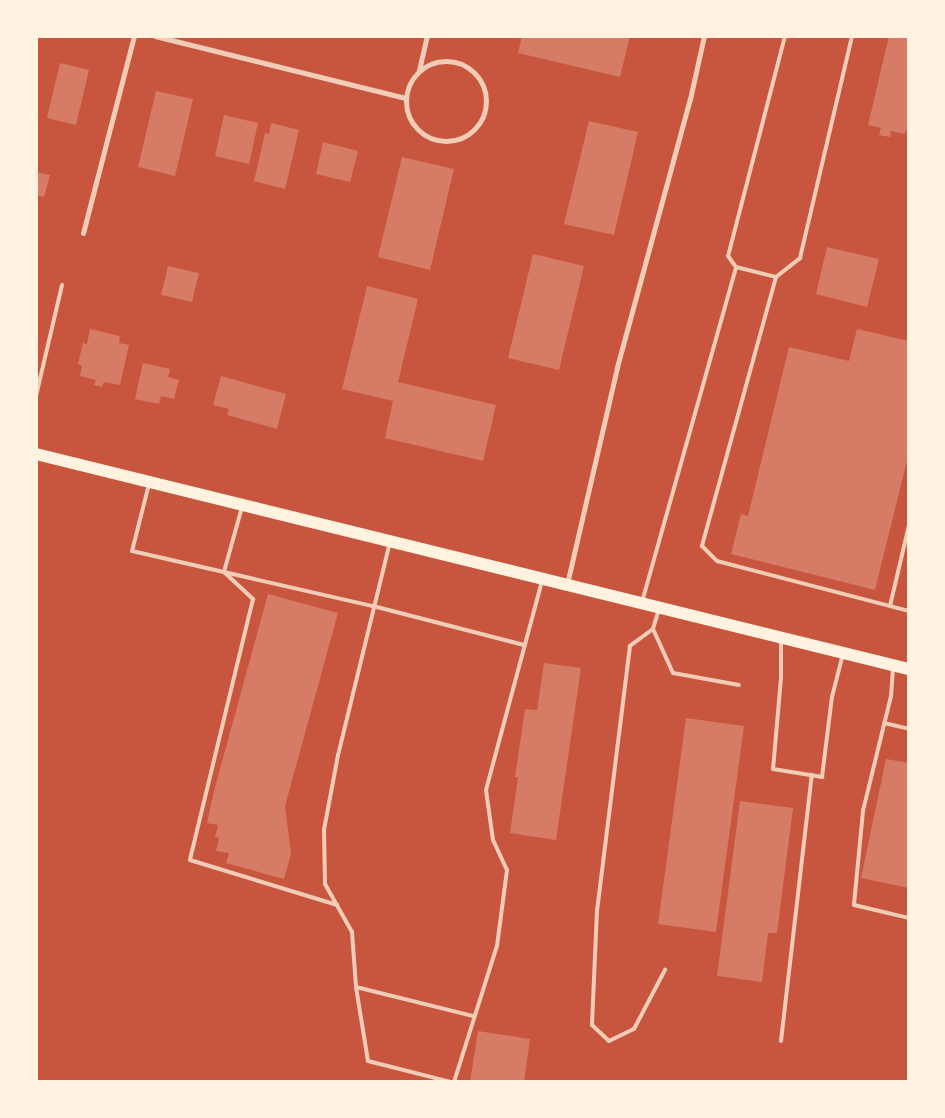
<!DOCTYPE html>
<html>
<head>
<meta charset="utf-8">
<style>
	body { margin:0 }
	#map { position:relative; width:945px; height:1118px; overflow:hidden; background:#c8553d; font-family:Literata,serif }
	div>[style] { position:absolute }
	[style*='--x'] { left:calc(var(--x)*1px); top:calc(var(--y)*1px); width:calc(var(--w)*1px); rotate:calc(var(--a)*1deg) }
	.building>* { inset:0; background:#d67c66 }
	.service>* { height:4px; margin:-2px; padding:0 2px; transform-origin:2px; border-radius:2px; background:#f1ccb7 }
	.minor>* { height:5px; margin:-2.5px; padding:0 2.5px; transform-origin:2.5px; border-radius:2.5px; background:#f1ccb7 }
	.minor>.ring { margin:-2.5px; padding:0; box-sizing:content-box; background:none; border:5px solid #f1ccb7; border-radius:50% }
	.primary>* { height:12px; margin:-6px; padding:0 6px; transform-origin:6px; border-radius:6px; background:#fff3e0 }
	span { translate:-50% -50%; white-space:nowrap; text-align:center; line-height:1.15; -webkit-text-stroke:4.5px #fff3e0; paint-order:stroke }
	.frame { position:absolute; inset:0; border:38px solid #fff3e0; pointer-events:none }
</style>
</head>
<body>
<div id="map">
	<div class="building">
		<div style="clip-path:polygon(522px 36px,630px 36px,620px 77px,518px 53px)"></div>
		<div style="clip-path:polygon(889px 36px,909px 36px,909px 130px,906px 130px,905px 134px,891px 131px,890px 137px,879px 135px,881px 128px,868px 125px)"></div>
		<div style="clip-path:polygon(60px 63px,89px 70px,76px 125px,47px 118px)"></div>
		<div style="clip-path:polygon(156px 91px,193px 99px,175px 176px,138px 167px)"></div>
		<div style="clip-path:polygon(224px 115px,258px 123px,249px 164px,215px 156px)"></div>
		<div style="clip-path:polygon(589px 121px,638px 132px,614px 235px,564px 224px)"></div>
		<div style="clip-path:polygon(271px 123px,299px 130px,285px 189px,254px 181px,265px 133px,269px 134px)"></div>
		<div style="clip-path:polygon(323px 142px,358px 151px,350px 182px,316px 174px)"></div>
		<div style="clip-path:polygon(402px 157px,454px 169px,430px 270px,378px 257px)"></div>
		<div style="clip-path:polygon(36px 172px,50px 175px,44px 197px,36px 195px)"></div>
		<div style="clip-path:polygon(827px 247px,879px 259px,867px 307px,816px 294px)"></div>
		<div style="clip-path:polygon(533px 254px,584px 266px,559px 370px,508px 358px)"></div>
		<div style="clip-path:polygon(168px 266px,199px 273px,192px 302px,161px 295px)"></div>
		<div style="clip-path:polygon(367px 286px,418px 299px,398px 382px,496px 405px,483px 461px,385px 438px,393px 401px,342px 389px)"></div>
		<div style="clip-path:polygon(90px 329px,120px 336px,119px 343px,129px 345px,120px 385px,104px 382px,102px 387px,94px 385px,96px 380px,80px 376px,82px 366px,78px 364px,83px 343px,87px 344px)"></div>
		<div style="clip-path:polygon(857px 329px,909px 341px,909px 453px,875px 590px,731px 554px,741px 514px,748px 516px,789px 347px,849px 361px)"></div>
		<div style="clip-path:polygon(143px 363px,170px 369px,168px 377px,179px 380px,174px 399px,161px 396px,159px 404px,135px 399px)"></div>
		<div style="clip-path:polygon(221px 376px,286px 394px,277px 429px,227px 415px,229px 409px,213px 405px)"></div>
		<div style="clip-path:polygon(268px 594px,338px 613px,285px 806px,291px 854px,284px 879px,226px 863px,229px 853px,216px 851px,219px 838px,215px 837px,218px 825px,207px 823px,215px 787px)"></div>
		<div style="clip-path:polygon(544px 663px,581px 668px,556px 840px,510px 833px,518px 777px,515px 777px,525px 709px,537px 710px)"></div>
		<div style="clip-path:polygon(686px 718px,744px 726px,716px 932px,658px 924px)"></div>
		<div style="clip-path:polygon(886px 759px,909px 763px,909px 888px,861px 878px)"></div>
		<div style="clip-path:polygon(740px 801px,793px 808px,777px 933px,768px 933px,762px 982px,717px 976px)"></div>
		<div style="clip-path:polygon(478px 1031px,530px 1039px,524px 1082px,470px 1082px)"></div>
	</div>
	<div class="service">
		<div style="--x:785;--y:36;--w:227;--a:104.5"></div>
		<div style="--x:728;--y:256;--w:14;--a:54"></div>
		<div style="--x:736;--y:267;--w:41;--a:14"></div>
		<div style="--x:776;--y:277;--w:31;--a:-38"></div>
		<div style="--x:800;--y:258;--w:228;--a:-76.8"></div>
		<div style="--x:776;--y:277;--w:279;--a:105.4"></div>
		<div style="--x:702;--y:546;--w:21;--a:45"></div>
		<div style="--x:717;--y:561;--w:198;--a:14.6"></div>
		<div style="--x:36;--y:396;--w:114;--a:-76.8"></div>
		<div style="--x:149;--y:484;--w:69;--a:104.2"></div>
		<div style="--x:132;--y:551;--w:247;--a:12.9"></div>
		<div style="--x:373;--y:606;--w:156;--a:14.5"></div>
		<div style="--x:242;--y:507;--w:67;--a:105.5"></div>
		<div style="--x:224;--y:572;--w:40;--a:43"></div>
		<div style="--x:253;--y:599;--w:268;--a:103.6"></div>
		<div style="--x:190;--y:860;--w:154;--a:17"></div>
		<div style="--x:390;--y:542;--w:219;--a:103.7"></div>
		<div style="--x:338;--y:755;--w:76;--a:100.6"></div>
		<div style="--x:324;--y:830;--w:54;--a:88.9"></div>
		<div style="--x:325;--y:884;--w:55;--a:60.6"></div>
		<div style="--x:352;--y:932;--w:55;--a:85.8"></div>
		<div style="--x:356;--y:987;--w:75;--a:80.8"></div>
		<div style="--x:368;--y:1061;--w:86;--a:14.2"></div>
		<div style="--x:642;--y:602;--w:348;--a:-74.3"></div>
		<div style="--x:890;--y:606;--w:83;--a:-76.8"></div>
		<div style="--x:659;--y:609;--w:21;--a:107"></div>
		<div style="--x:653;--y:629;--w:29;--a:144"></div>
		<div style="--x:630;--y:646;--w:266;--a:97.1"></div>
		<div style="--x:597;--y:910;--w:115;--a:92.5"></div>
		<div style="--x:592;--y:1025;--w:23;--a:43"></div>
		<div style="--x:609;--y:1041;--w:28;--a:-26"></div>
		<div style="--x:634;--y:1029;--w:67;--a:-62.3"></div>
		<div style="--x:653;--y:629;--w:48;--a:65.6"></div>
		<div style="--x:673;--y:673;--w:67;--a:10.3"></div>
		<div style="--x:781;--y:641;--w:37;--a:90"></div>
		<div style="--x:781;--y:678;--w:91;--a:95"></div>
		<div style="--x:773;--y:769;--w:50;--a:9.3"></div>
		<div style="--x:822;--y:777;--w:81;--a:-82.9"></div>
		<div style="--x:832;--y:697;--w:44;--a:-75.7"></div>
		<div style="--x:893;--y:668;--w:28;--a:94"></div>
		<div style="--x:891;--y:696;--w:118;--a:103.7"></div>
		<div style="--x:863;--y:811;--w:94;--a:95.5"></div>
		<div style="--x:854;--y:905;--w:57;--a:13.3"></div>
		<div style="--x:884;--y:723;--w:26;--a:13"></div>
		<div style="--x:356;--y:987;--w:121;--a:13.9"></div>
		<div style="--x:781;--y:1041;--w:268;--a:-83.4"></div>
		<div style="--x:454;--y:1082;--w:143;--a:-72.5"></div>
		<div style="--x:497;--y:946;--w:77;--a:-82.5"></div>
		<div style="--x:507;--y:870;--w:33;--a:-115"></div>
		<div style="--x:493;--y:840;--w:50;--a:-98"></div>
		<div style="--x:486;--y:790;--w:216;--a:-75"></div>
	</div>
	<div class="minor">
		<div style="--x:155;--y:36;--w:258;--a:13.9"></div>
		<div class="ring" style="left:406px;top:61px;width:75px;height:75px"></div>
		<div style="--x:419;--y:70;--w:35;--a:-77"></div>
		<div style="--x:83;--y:233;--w:203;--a:-75.5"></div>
		<div style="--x:567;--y:584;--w:223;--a:-77"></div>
		<div style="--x:617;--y:367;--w:278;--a:-74.8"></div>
		<div style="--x:690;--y:99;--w:65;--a:-77.5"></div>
	</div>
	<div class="primary">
		<div style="--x:36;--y:454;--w:899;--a:13.84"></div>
	</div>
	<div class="frame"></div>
</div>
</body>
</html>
